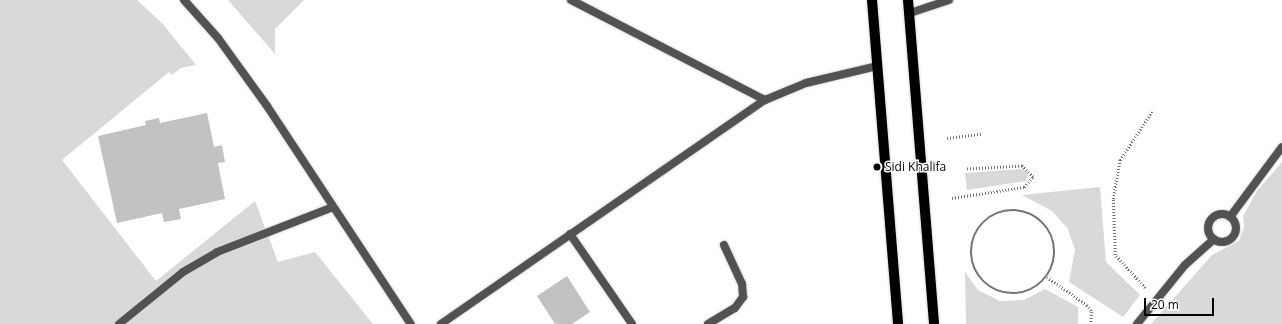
<!DOCTYPE html>
<html>
<head>
<meta charset="utf-8">
<style>
	body { margin:0 }
	#map { position:relative; width:1282px; height:324px; overflow:hidden; background:#fff; font-family:"Open Sans",sans-serif }
	div>[style] { position:absolute }
	[style*='--x'] { left:calc(var(--x)*1px); top:calc(var(--y)*1px); width:calc(var(--w)*1px); rotate:calc(var(--a)*1deg) }
	.green>* { inset:0; background:#d9d9d9 }
	.building>* { inset:0; background:#c2c2c2 }
	.path>* { height:2.5px; margin-top:-1.25px; transform-origin:0; background:repeating-linear-gradient(90deg,#747474 0 1px,transparent 0 3px) }
	.path>.ring { margin:-1.25px; padding:0; box-sizing:content-box; background:none; border:2.5px solid #747474; border-radius:50% }
	.roads { filter:drop-shadow(0 0 1px #dbdbdb) drop-shadow(0 0 1px #dbdbdb) }
	.service>* { height:8px; margin:-4px; padding:0 4px; transform-origin:4px; border-radius:4px; background:#525252 }
	.minor>* { height:8px; margin:-4px; padding:0 4px; transform-origin:4px; border-radius:4px; background:#525252 }
	.minor>.ring { margin:-4px; padding:0; box-sizing:content-box; background:none; border:8px solid #525252; border-radius:50% }
	.tertiary>* { height:8px; margin:-4px; padding:0 4px; transform-origin:4px; border-radius:4px; background:#525252 }
	.primary>* { height:10px; margin:-5px; padding:0 5px; transform-origin:5px; border-radius:5px; background:#000 }
	.dots>* { width:11px; height:11px; translate:-50% -50%; box-sizing:border-box; border:2px solid #fff; border-radius:50% }
	span { translate:-50% -50%; white-space:nowrap; text-align:center; line-height:1.15; -webkit-text-stroke:3px #fff; paint-order:stroke }
	.poi-label { font-size:12px; color:#000 }
	.left { translate:0 -50%; text-align:left }
	.scale { position:absolute; left:1144px; top:298px; width:70px; height:18px; box-sizing:border-box; border:2px solid #000; border-top:0; padding-left:5px; font-size:12px; line-height:14px; white-space:nowrap; color:#000; -webkit-text-stroke:3px #fff; paint-order:stroke }
</style>
</head>
<body>
<div id="map">
	<div class="green">
		<div style="clip-path:polygon(0 0,137px 0,162px 23px,196px 65px,181px 68px,172px 75px,169px 72px,62px 160px,156px 281px,255px 201px,278px 262px,315px 252px,373px 324px,0 324px)"></div>
		<div style="clip-path:polygon(228px 0,304px 0,275px 29px,275px 54px)"></div>
		<div style="clip-path:polygon(1282px 162px,1282px 324px,1151px 324px,1212px 255px,1239px 241px,1244px 227px,1243px 216px,1257px 191px)"></div>
		<div style="clip-path:polygon(1021px 169px,1029px 172px,1026px 181px,967px 190px,965px 173px)"></div>
		<div style="clip-path:polygon(1100px 187px,1106px 262px,1140px 295px,1123px 317px,1069px 282px,1075px 250px,1068px 229px,1052px 211px,1022px 195px)"></div>
		<div style="clip-path:polygon(965px 272px,978px 290px,1000px 301px,1024px 300px,1045px 289px,1078px 307px,1078px 324px,966px 324px)"></div>
	</div>
	<div class="building">
		<div style="clip-path:polygon(207px 113px,214px 147px,222px 145px,225px 162px,218px 163px,225px 199px,179px 209px,181px 219px,164px 222px,162px 213px,117px 223px,98px 136px,146px 125px,145px 121px,159px 118px,160px 123px)"></div>
		<div style="clip-path:polygon(567px 276px,590px 312px,572px 324px,555px 324px,537px 296px)"></div>
	</div>
	<div class="path">
		<div style="--x:947;--y:138;--w:35;--a:-7"></div>
		<div style="--x:952;--y:198;--w:73;--a:-8.7"></div>
		<div style="--x:1024;--y:187;--w:13;--a:-48"></div>
		<div style="--x:1033;--y:177;--w:16;--a:-135"></div>
		<div style="--x:1022;--y:166;--w:55;--a:176.9"></div>
		<div class="ring" style="left:971px;top:210px;width:81.5px;height:81.5px"></div>
		<div style="--x:1047;--y:277;--w:49;--a:35"></div>
		<div style="--x:1087;--y:305;--w:9;--a:54"></div>
		<div style="--x:1092;--y:312;--w:12;--a:95"></div>
		<div style="--x:1145;--y:288;--w:45;--a:-132.3"></div>
		<div style="--x:1115;--y:255;--w:56;--a:-92"></div>
		<div style="--x:1113;--y:199;--w:40;--a:-80"></div>
		<div style="--x:1120;--y:160;--w:60;--a:-56.6"></div>
	</div>
	<div class="roads">
		<div class="service">
			<div style="--x:119;--y:324;--w:82;--a:-39.1"></div>
			<div style="--x:183;--y:272;--w:39;--a:-30"></div>
			<div style="--x:217;--y:252;--w:124;--a:-21.2"></div>
			<div style="--x:708;--y:324;--w:31;--a:-31"></div>
			<div style="--x:735;--y:308;--w:14;--a:-54"></div>
			<div style="--x:743;--y:297;--w:13;--a:-94"></div>
			<div style="--x:742;--y:284;--w:43;--a:-114.8"></div>
		</div>
		<div class="minor">
			<div style="--x:571;--y:0;--w:218;--a:27.3"></div>
			<div style="--x:910;--y:13;--w:41;--a:-18.4"></div>
			<div class="ring" style="left:1208px;top:214px;width:20px;height:20px"></div>
			<div style="--x:1230;--y:217;--w:87;--a:-53.4"></div>
			<div style="--x:570;--y:234;--w:109;--a:55.4"></div>
			<div style="--x:441;--y:324;--w:394;--a:-34.7"></div>
			<div style="--x:765;--y:100;--w:44;--a:-22.5"></div>
			<div style="--x:806;--y:83;--w:74;--a:-13.3"></div>
			<div style="--x:1137;--y:324;--w:76;--a:-50.9"></div>
			<div style="--x:1185;--y:265;--w:39;--a:-42"></div>
		</div>
		<div class="tertiary">
			<div style="--x:184;--y:0;--w:51;--a:48.2"></div>
			<div style="--x:218;--y:38;--w:84;--a:54.2"></div>
			<div style="--x:267;--y:106;--w:261;--a:56.6"></div>
		</div>
		<div class="primary">
			<div style="--x:872;--y:0;--w:325;--a:85.4"></div>
			<div style="--x:908;--y:0;--w:325;--a:85.4"></div>
		</div>
	</div>
	<div class="dots">
		<div style="left:877px;top:167px;background:#000"></div>
	</div>
	<div class="poi-label">
		<span class="left" style="left:885px;top:167px">Sidi Khalifa</span>
	</div>
	<div class="scale">20 m</div>
</div>
</body>
</html>
